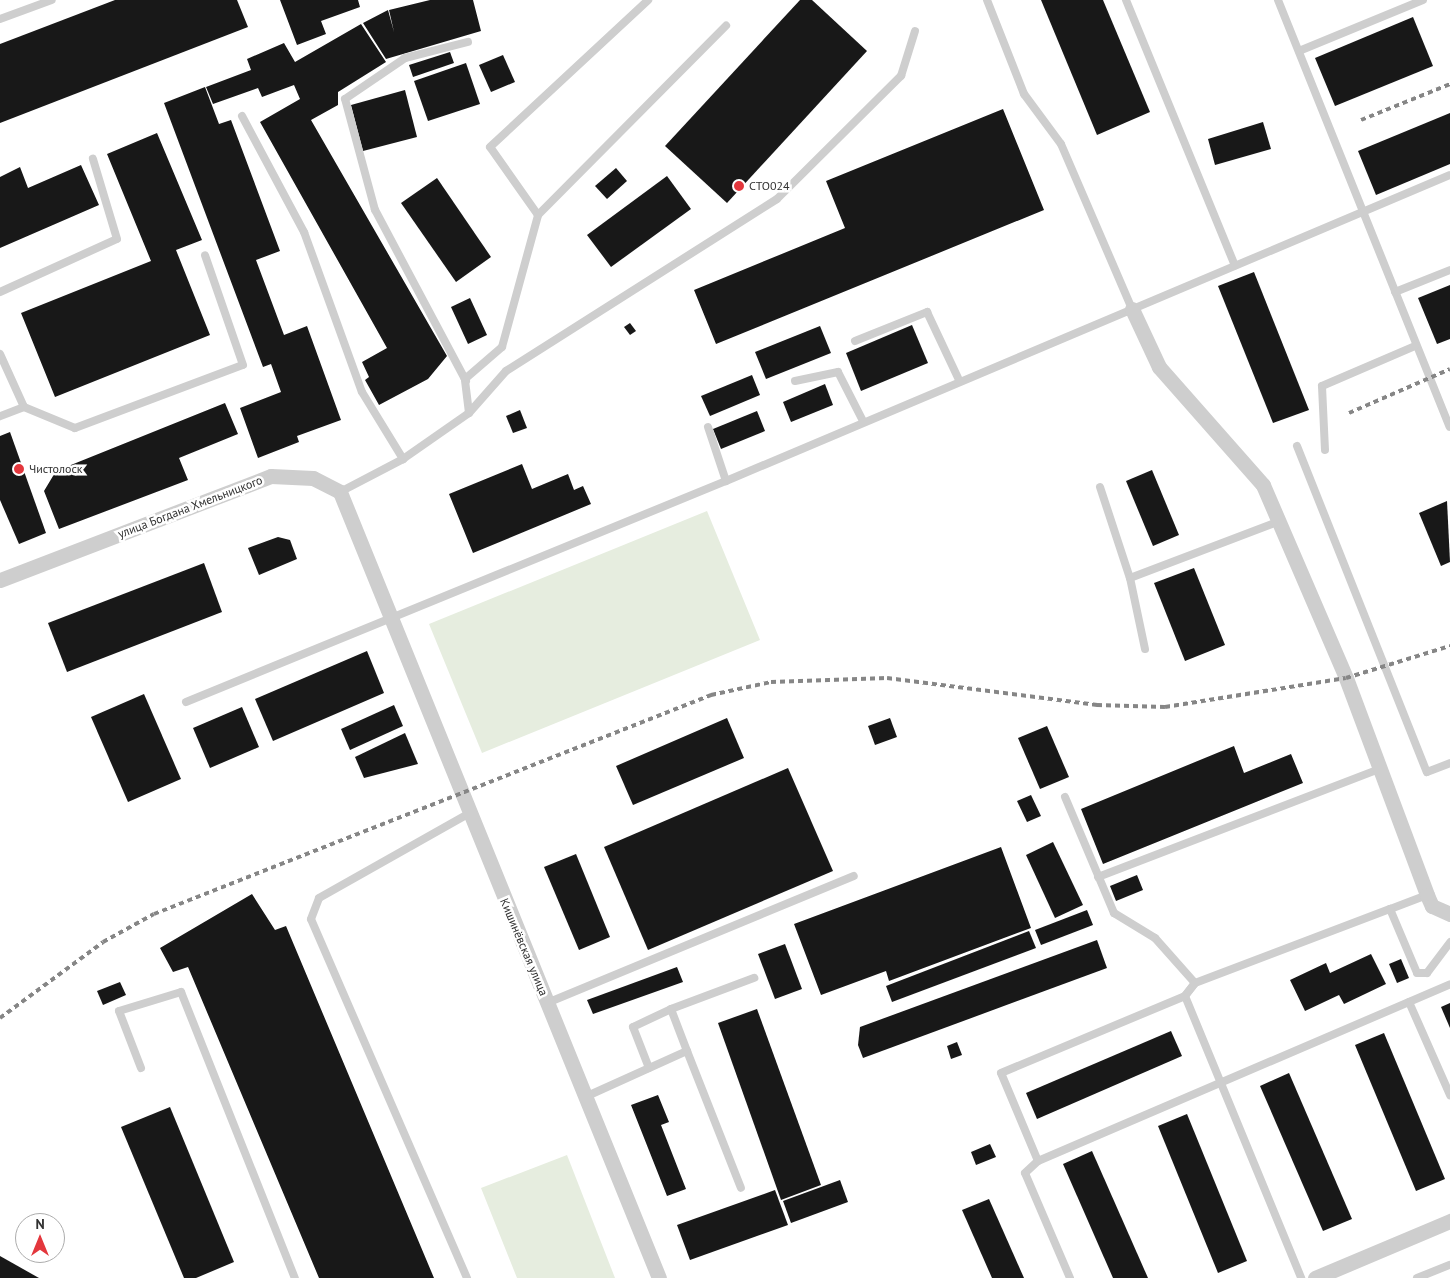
<!DOCTYPE html>
<html>
<head>
<meta charset="utf-8">
<style>
	body { margin:0 }
	#map { position:relative; width:1450px; height:1278px; overflow:hidden; background:#fff; font-family:"PT Sans",sans-serif }
	div>[style] { position:absolute }
	[style*='--x'] { left:calc(var(--x)*1px); top:calc(var(--y)*1px); width:calc(var(--w)*1px); rotate:calc(var(--a)*1deg) }
	.green>* { inset:0; background:#e6eddf }
	.building>* { inset:0; background:#181818 }
	.lane>* { height:8px; margin:-4px; padding:0 4px; transform-origin:4px; border-radius:4px; background:#cecece }
	.street>* { height:15px; margin:-7.5px; padding:0 7.5px; transform-origin:7.5px; border-radius:7.5px; background:#cecece }
	.rail>* { height:4px; margin-top:-2px; transform-origin:0; background:repeating-linear-gradient(90deg,#868686 0 5px,transparent 0 9px) }
	.dots>* { width:14px; height:14px; translate:-50% -50%; box-sizing:border-box; border:2px solid #fff; border-radius:50% }
	span { translate:-50% -50%; white-space:nowrap; text-align:center; line-height:1.15; -webkit-text-stroke:5px #fff; paint-order:stroke }
	.poi-label { font-size:12px; color:#313131 }
	.left { translate:0 -50%; text-align:left }
	.street-label { font-size:12px; color:#313131 }
	.north { position:absolute; left:15px; top:1213px; width:50px; height:50px; box-sizing:border-box; background:#fff; border:1px solid #adadad; border-radius:50%; rotate:0deg; font-size:14px; font-weight:700; line-height:20px; text-align:center; color:#313131 }
	.north::after { content:''; display:block; margin:auto; width:18px; height:22px; background:#e3373d; clip-path:polygon(50% 0,100% 100%,50% 72%,0 100%) }
</style>
</head>
<body>
<div id="map">
	<div class="green">
		<div style="clip-path:polygon(707px 511px,760px 640px,482px 753px,429px 624px)"></div>
		<div style="clip-path:polygon(567px 1155px,615px 1278px,517px 1278px,481px 1188px)"></div>
	</div>
	<div class="building">
		<div style="clip-path:polygon(115px 0,237px 0,248px 27px,0 123px,0 44px)"></div>
		<div style="clip-path:polygon(280px 0,358px 0,360px 7px,321px 21px,326px 34px,297px 45px)"></div>
		<div style="clip-path:polygon(430px 0,473px 0,481px 31px,386px 59px,363px 23px,388px 10px,394px 32px,389px 10px)"></div>
		<div style="clip-path:polygon(800px 0,812px 0,867px 51px,727px 203px,665px 146px)"></div>
		<div style="clip-path:polygon(1041px 0,1103px 0,1150px 112px,1097px 135px)"></div>
		<div style="clip-path:polygon(1413px 17px,1433px 66px,1335px 106px,1315px 58px)"></div>
		<div style="clip-path:polygon(361px 24px,386px 62px,338px 92px,338px 105px,311px 120px,447px 356px,428px 379px,379px 405px,365px 380px,369px 377px,362px 362px,387px 348px,260px 122px,300px 99px,294px 85px,262px 97px,258px 88px,213px 104px,206px 87px,251px 70px,247px 59px,284px 43px,295px 62px)"></div>
		<div style="clip-path:polygon(450px 52px,454px 63px,413px 77px,409px 65px)"></div>
		<div style="clip-path:polygon(503px 55px,515px 82px,491px 92px,479px 65px)"></div>
		<div style="clip-path:polygon(466px 63px,480px 104px,428px 121px,414px 81px)"></div>
		<div style="clip-path:polygon(205px 87px,219px 124px,231px 120px,280px 251px,256px 260px,284px 335px,307px 326px,341px 420px,297px 436px,299px 442px,258px 458px,240px 408px,281px 392px,271px 364px,263px 367px,164px 103px)"></div>
		<div style="clip-path:polygon(405px 90px,417px 137px,363px 151px,351px 105px)"></div>
		<div style="clip-path:polygon(1003px 109px,1044px 210px,716px 344px,694px 290px,845px 228px,826px 181px)"></div>
		<div style="clip-path:polygon(1450px 113px,1450px 164px,1376px 195px,1358px 151px)"></div>
		<div style="clip-path:polygon(1263px 122px,1271px 149px,1215px 165px,1208px 139px)"></div>
		<div style="clip-path:polygon(157px 133px,202px 240px,176px 250px,210px 335px,55px 397px,21px 313px,151px 261px,107px 154px)"></div>
		<div style="clip-path:polygon(81px 165px,99px 205px,0 248px,0 177px,20px 167px,28px 188px)"></div>
		<div style="clip-path:polygon(616px 168px,627px 181px,607px 199px,595px 186px)"></div>
		<div style="clip-path:polygon(667px 176px,691px 209px,611px 267px,587px 235px)"></div>
		<div style="clip-path:polygon(437px 178px,491px 257px,456px 282px,401px 203px)"></div>
		<div style="clip-path:polygon(1254px 272px,1309px 410px,1273px 423px,1218px 286px)"></div>
		<div style="clip-path:polygon(1450px 285px,1450px 339px,1437px 344px,1418px 298px)"></div>
		<div style="clip-path:polygon(470px 298px,487px 335px,468px 344px,451px 307px)"></div>
		<div style="clip-path:polygon(630px 323px,636px 331px,630px 335px,624px 327px)"></div>
		<div style="clip-path:polygon(912px 325px,928px 363px,861px 391px,846px 353px)"></div>
		<div style="clip-path:polygon(820px 326px,831px 353px,766px 379px,755px 352px)"></div>
		<div style="clip-path:polygon(752px 375px,760px 395px,710px 416px,701px 396px)"></div>
		<div style="clip-path:polygon(825px 384px,833px 405px,791px 422px,783px 402px)"></div>
		<div style="clip-path:polygon(225px 403px,238px 434px,179px 458px,188px 480px,59px 529px,44px 491px,56px 471px)"></div>
		<div style="clip-path:polygon(520px 410px,527px 428px,513px 433px,506px 416px)"></div>
		<div style="clip-path:polygon(757px 411px,765px 431px,721px 449px,713px 429px)"></div>
		<div style="clip-path:polygon(10px 432px,46px 533px,19px 544px,0 500px,0 436px)"></div>
		<div style="clip-path:polygon(522px 464px,532px 489px,568px 474px,574px 490px,583px 486px,591px 504px,473px 553px,449px 494px)"></div>
		<div style="clip-path:polygon(1152px 470px,1179px 535px,1153px 546px,1126px 481px)"></div>
		<div style="clip-path:polygon(1447px 501px,1450px 562px,1441px 566px,1419px 513px)"></div>
		<div style="clip-path:polygon(278px 537px,290px 540px,297px 559px,259px 575px,248px 548px)"></div>
		<div style="clip-path:polygon(204px 563px,222px 612px,67px 672px,48px 623px)"></div>
		<div style="clip-path:polygon(1194px 568px,1225px 645px,1185px 661px,1154px 583px)"></div>
		<div style="clip-path:polygon(367px 651px,384px 693px,273px 741px,255px 699px)"></div>
		<div style="clip-path:polygon(144px 694px,181px 779px,128px 802px,91px 717px)"></div>
		<div style="clip-path:polygon(394px 705px,403px 726px,350px 750px,341px 729px)"></div>
		<div style="clip-path:polygon(242px 707px,259px 747px,210px 768px,193px 728px)"></div>
		<div style="clip-path:polygon(727px 718px,744px 758px,633px 805px,616px 766px)"></div>
		<div style="clip-path:polygon(890px 718px,897px 737px,875px 745px,868px 726px)"></div>
		<div style="clip-path:polygon(1047px 726px,1069px 777px,1040px 789px,1018px 738px)"></div>
		<div style="clip-path:polygon(405px 733px,418px 764px,364px 778px,355px 757px)"></div>
		<div style="clip-path:polygon(1234px 746px,1244px 773px,1291px 754px,1303px 783px,1103px 864px,1081px 809px)"></div>
		<div style="clip-path:polygon(788px 768px,833px 871px,648px 950px,604px 847px)"></div>
		<div style="clip-path:polygon(1031px 795px,1041px 816px,1027px 822px,1017px 801px)"></div>
		<div style="clip-path:polygon(1053px 842px,1083px 905px,1055px 918px,1026px 855px)"></div>
		<div style="clip-path:polygon(1001px 847px,1031px 928px,889px 981px,886px 971px,821px 995px,794px 924px)"></div>
		<div style="clip-path:polygon(576px 854px,610px 937px,579px 950px,544px 867px)"></div>
		<div style="clip-path:polygon(1137px 875px,1143px 890px,1116px 901px,1110px 886px)"></div>
		<div style="clip-path:polygon(252px 894px,275px 930px,286px 926px,434px 1278px,319px 1278px,188px 967px,173px 972px,160px 948px)"></div>
		<div style="clip-path:polygon(1087px 910px,1093px 925px,1041px 945px,1035px 930px)"></div>
		<div style="clip-path:polygon(1029px 931px,1036px 948px,892px 1002px,886px 986px)"></div>
		<div style="clip-path:polygon(1097px 940px,1107px 968px,863px 1058px,858px 1045px,860px 1027px)"></div>
		<div style="clip-path:polygon(785px 944px,802px 989px,775px 999px,758px 954px)"></div>
		<div style="clip-path:polygon(1371px 954px,1386px 984px,1344px 1004px,1339px 995px,1305px 1011px,1290px 980px,1326px 963px,1330px 973px)"></div>
		<div style="clip-path:polygon(1401px 959px,1409px 978px,1397px 983px,1389px 964px)"></div>
		<div style="clip-path:polygon(677px 967px,683px 982px,593px 1014px,587px 1000px)"></div>
		<div style="clip-path:polygon(120px 982px,126px 995px,103px 1005px,97px 991px)"></div>
		<div style="clip-path:polygon(1450px 1003px,1450px 1028px,1441px 1007px)"></div>
		<div style="clip-path:polygon(757px 1009px,821px 1185px,781px 1200px,718px 1023px)"></div>
		<div style="clip-path:polygon(1171px 1031px,1182px 1056px,1037px 1119px,1026px 1093px)"></div>
		<div style="clip-path:polygon(1384px 1033px,1445px 1179px,1416px 1191px,1355px 1045px)"></div>
		<div style="clip-path:polygon(957px 1042px,962px 1055px,951px 1059px,947px 1046px)"></div>
		<div style="clip-path:polygon(1289px 1073px,1352px 1219px,1323px 1231px,1260px 1086px)"></div>
		<div style="clip-path:polygon(658px 1095px,669px 1122px,661px 1125px,686px 1189px,667px 1196px,631px 1105px)"></div>
		<div style="clip-path:polygon(170px 1107px,234px 1262px,196px 1278px,184px 1278px,121px 1127px)"></div>
		<div style="clip-path:polygon(1187px 1114px,1247px 1261px,1218px 1273px,1158px 1126px)"></div>
		<div style="clip-path:polygon(990px 1144px,996px 1157px,976px 1165px,971px 1152px)"></div>
		<div style="clip-path:polygon(1092px 1151px,1148px 1278px,1113px 1278px,1063px 1164px)"></div>
		<div style="clip-path:polygon(840px 1180px,848px 1202px,791px 1223px,783px 1201px)"></div>
		<div style="clip-path:polygon(775px 1190px,788px 1225px,690px 1260px,677px 1225px)"></div>
		<div style="clip-path:polygon(989px 1199px,1024px 1278px,992px 1278px,962px 1210px)"></div>
		<div style="clip-path:polygon(0 1256px,39px 1278px,0 1278px)"></div>
	</div>
	<div class="lane">
		<div style="--x:987;--y:0;--w:101;--a:68.5"></div>
		<div style="--x:1024;--y:94;--w:62;--a:53.5"></div>
		<div style="--x:1061;--y:144;--w:180;--a:66.7"></div>
		<div style="--x:1126;--y:0;--w:287;--a:67.7"></div>
		<div style="--x:1278;--y:0;--w:460;--a:68.1"></div>
		<div style="--x:0;--y:19;--w:55;--a:-20.1"></div>
		<div style="--x:1299;--y:51;--w:134;--a:-22.4"></div>
		<div style="--x:242;--y:116;--w:132;--a:61.9"></div>
		<div style="--x:304;--y:232;--w:170;--a:70.1"></div>
		<div style="--x:362;--y:392;--w:79;--a:58.5"></div>
		<div style="--x:538;--y:215;--w:83;--a:-125.2"></div>
		<div style="--x:490;--y:147;--w:216;--a:-42.9"></div>
		<div style="--x:0;--y:292;--w:128;--a:-24.4"></div>
		<div style="--x:117;--y:239;--w:84;--a:-106.7"></div>
		<div style="--x:1395;--y:292;--w:59;--a:-21.8"></div>
		<div style="--x:855;--y:341;--w:78;--a:-21.9"></div>
		<div style="--x:927;--y:312;--w:77;--a:64.8"></div>
		<div style="--x:0;--y:354;--w:58;--a:65.6"></div>
		<div style="--x:24;--y:407;--w:26;--a:159"></div>
		<div style="--x:466;--y:381;--w:194;--a:-118"></div>
		<div style="--x:375;--y:210;--w:115;--a:-105.1"></div>
		<div style="--x:345;--y:99;--w:73;--a:-34.3"></div>
		<div style="--x:405;--y:58;--w:65;--a:-14.3"></div>
		<div style="--x:795;--y:381;--w:44;--a:-11.8"></div>
		<div style="--x:838;--y:372;--w:55;--a:63"></div>
		<div style="--x:24;--y:407;--w:55;--a:22.4"></div>
		<div style="--x:75;--y:428;--w:179;--a:-20.6"></div>
		<div style="--x:243;--y:365;--w:116;--a:-109.1"></div>
		<div style="--x:469;--y:413;--w:34;--a:-97"></div>
		<div style="--x:465;--y:379;--w:49;--a:-40.9"></div>
		<div style="--x:502;--y:347;--w:137;--a:-74.7"></div>
		<div style="--x:538;--y:215;--w:267;--a:-45.2"></div>
		<div style="--x:708;--y:427;--w:57;--a:71.6"></div>
		<div style="--x:1297;--y:446;--w:351;--a:68.3"></div>
		<div style="--x:1427;--y:772;--w:25;--a:-21"></div>
		<div style="--x:1325;--y:450;--w:64;--a:-92.7"></div>
		<div style="--x:1322;--y:386;--w:101;--a:-23.3"></div>
		<div style="--x:1100;--y:487;--w:96;--a:71.8"></div>
		<div style="--x:340;--y:492;--w:71;--a:-27.6"></div>
		<div style="--x:403;--y:459;--w:80;--a:-34.9"></div>
		<div style="--x:469;--y:413;--w:56;--a:-48.6"></div>
		<div style="--x:506;--y:371;--w:321;--a:-32.4"></div>
		<div style="--x:777;--y:199;--w:175;--a:-44.8"></div>
		<div style="--x:901;--y:76;--w:47;--a:-72.7"></div>
		<div style="--x:1145;--y:649;--w:73;--a:-101.9"></div>
		<div style="--x:1130;--y:578;--w:160;--a:-20.8"></div>
		<div style="--x:186;--y:702;--w:583;--a:-22.26"></div>
		<div style="--x:726;--y:481;--w:786;--a:-22.91"></div>
		<div style="--x:1065;--y:797;--w:126;--a:67.1"></div>
		<div style="--x:1114;--y:913;--w:48;--a:31.4"></div>
		<div style="--x:1155;--y:938;--w:60;--a:48.4"></div>
		<div style="--x:1195;--y:983;--w:16;--a:128"></div>
		<div style="--x:1185;--y:996;--w:305;--a:67.6"></div>
		<div style="--x:1098;--y:877;--w:301;--a:-21"></div>
		<div style="--x:1427;--y:895;--w:40;--a:159"></div>
		<div style="--x:1390;--y:909;--w:69;--a:67.1"></div>
		<div style="--x:1417;--y:973;--w:10;--a:0"></div>
		<div style="--x:1427;--y:973;--w:39;--a:-53"></div>
		<div style="--x:1409;--y:1002;--w:102;--a:66.2"></div>
		<div style="--x:547;--y:1003;--w:332;--a:-22.5"></div>
		<div style="--x:687;--y:1051;--w:45;--a:-110.9"></div>
		<div style="--x:671;--y:1009;--w:89;--a:-20.5"></div>
		<div style="--x:141;--y:1068;--w:61;--a:-111.1"></div>
		<div style="--x:119;--y:1011;--w:65;--a:-17"></div>
		<div style="--x:181;--y:992;--w:308;--a:68.3"></div>
		<div style="--x:649;--y:1068;--w:44;--a:-111.3"></div>
		<div style="--x:633;--y:1027;--w:42;--a:-25.3"></div>
		<div style="--x:585;--y:1097;--w:112;--a:-24.3"></div>
		<div style="--x:687;--y:1051;--w:147;--a:68.5"></div>
		<div style="--x:1038;--y:1161;--w:95;--a:-112.8"></div>
		<div style="--x:1001;--y:1073;--w:199;--a:-22.7"></div>
		<div style="--x:1185;--y:996;--w:16;--a:-52"></div>
		<div style="--x:1195;--y:983;--w:209;--a:-20.8"></div>
		<div style="--x:467;--y:1278;--w:391;--a:-113.5"></div>
		<div style="--x:311;--y:919;--w:22;--a:-69"></div>
		<div style="--x:319;--y:898;--w:171;--a:-29.4"></div>
		<div style="--x:1070;--y:1278;--w:114;--a:-113.2"></div>
		<div style="--x:1025;--y:1173;--w:18;--a:-43"></div>
		<div style="--x:1038;--y:1161;--w:448;--a:-23.2"></div>
		<div style="--x:1417;--y:1278;--w:35;--a:-22"></div>
	</div>
	<div class="street">
		<div style="--x:1132;--y:309;--w:64;--a:65"></div>
		<div style="--x:1159;--y:367;--w:157;--a:48.6"></div>
		<div style="--x:1263;--y:485;--w:210;--a:66.7"></div>
		<div style="--x:1346;--y:678;--w:232;--a:69.5"></div>
		<div style="--x:1427;--y:895;--w:12;--a:66"></div>
		<div style="--x:1432;--y:906;--w:20;--a:24"></div>
		<div style="--x:0;--y:580;--w:290;--a:-21"></div>
		<div style="--x:271;--y:476;--w:42;--a:2.7"></div>
		<div style="--x:313;--y:478;--w:30;--a:27"></div>
		<div style="--x:340;--y:492;--w:848;--a:67.91"></div>
		<div style="--x:1315;--y:1278;--w:147;--a:-22.9"></div>
	</div>
	<div class="rail">
		<div style="--x:1361;--y:120;--w:96;--a:-22"></div>
		<div style="--x:1349;--y:413;--w:110;--a:-23.5"></div>
		<div style="--x:0;--y:1018;--w:128;--a:-36.4"></div>
		<div style="--x:103;--y:942;--w:58;--a:-28.8"></div>
		<div style="--x:154;--y:914;--w:599;--a:-21.46"></div>
		<div style="--x:711;--y:695;--w:61;--a:-12.2"></div>
		<div style="--x:771;--y:682;--w:116;--a:-2"></div>
		<div style="--x:887;--y:678;--w:212;--a:7.3"></div>
		<div style="--x:1097;--y:705;--w:68;--a:1.7"></div>
		<div style="--x:1165;--y:707;--w:183;--a:-9.1"></div>
		<div style="--x:1346;--y:678;--w:109;--a:-17.1"></div>
	</div>
	<div class="dots">
		<div style="left:739px;top:186px;background:#e3373d"></div>
		<div style="left:19px;top:469px;background:#e3373d"></div>
	</div>
	<div class="poi-label">
		<span class="left" style="left:749px;top:186px">СТО024</span>
		<span class="left" style="left:29px;top:469px">Чистолоск</span>
	</div>
	<div class="street-label">
		<span style="left:190px;top:507px;rotate:-21deg">улица Богдана Хмельницкого</span>
		<span style="left:524px;top:947px;rotate:67deg">Кишинёвская улица</span>
	</div>
	<div class="north">N</div>
</div>
</body>
</html>
